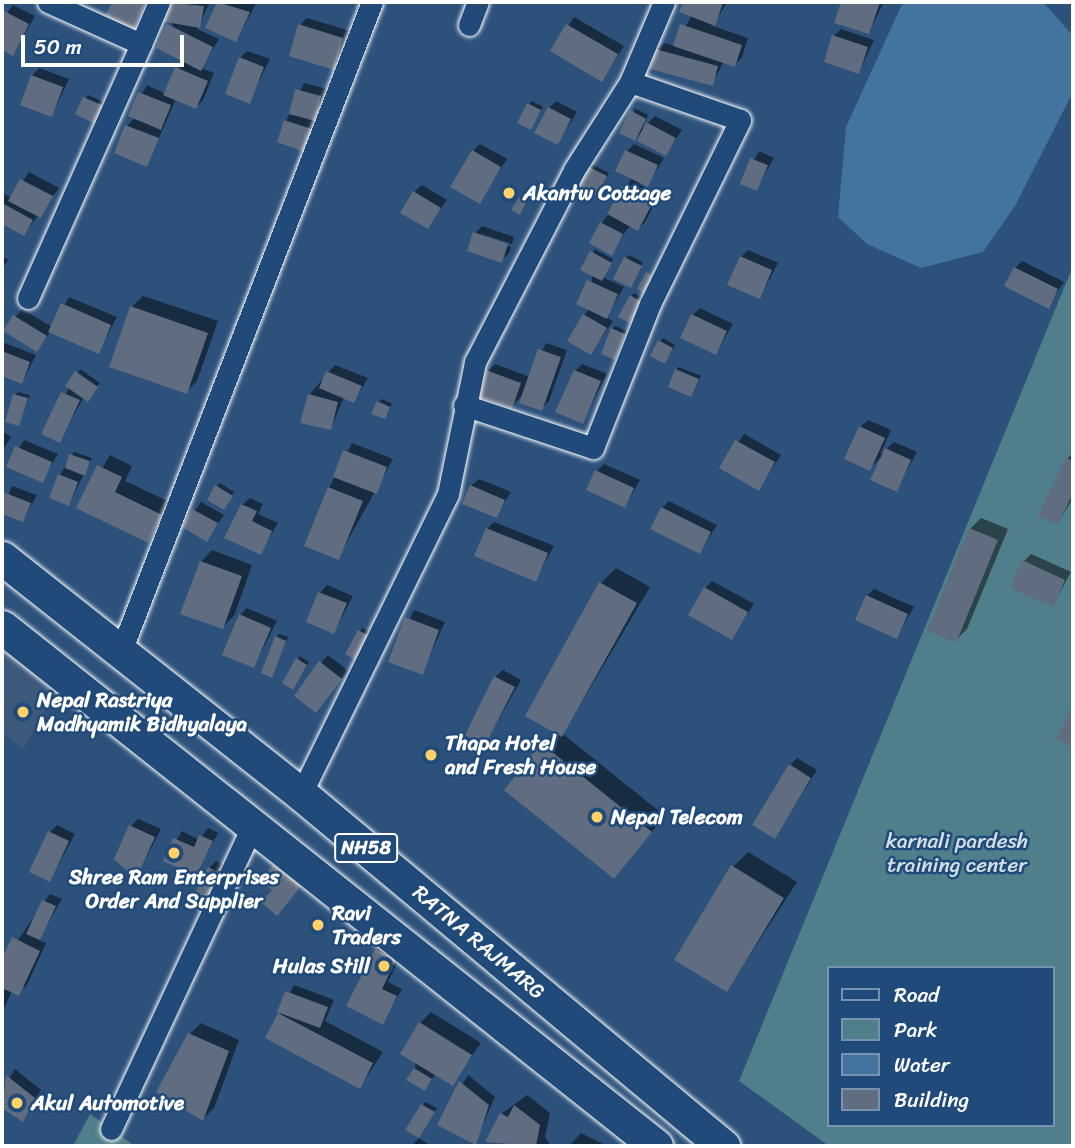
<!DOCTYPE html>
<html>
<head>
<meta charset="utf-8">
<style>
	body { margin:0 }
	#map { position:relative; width:1075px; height:1148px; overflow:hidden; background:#2c517b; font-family:Sriracha,sans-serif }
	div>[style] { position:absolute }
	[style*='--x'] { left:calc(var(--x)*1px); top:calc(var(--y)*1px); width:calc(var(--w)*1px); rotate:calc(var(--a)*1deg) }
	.built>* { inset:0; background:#3c597c }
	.green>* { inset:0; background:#4f7f8a }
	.water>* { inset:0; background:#42749f }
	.shadow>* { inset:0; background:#0007 }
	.building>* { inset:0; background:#606c80 }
	.roads { filter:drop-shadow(0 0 2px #fff) drop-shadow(0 0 2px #fff) }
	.minor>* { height:21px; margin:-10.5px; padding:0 10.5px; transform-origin:10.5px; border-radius:10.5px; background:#1f4a7a }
	.trunk>* { height:33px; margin:-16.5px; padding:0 16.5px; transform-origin:16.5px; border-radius:16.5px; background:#1f4a7a }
	.dots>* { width:19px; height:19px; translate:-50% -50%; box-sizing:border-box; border:4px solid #1f4a7a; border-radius:50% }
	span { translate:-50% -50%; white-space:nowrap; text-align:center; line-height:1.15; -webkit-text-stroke:5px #1f4a7a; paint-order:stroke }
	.shield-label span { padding:2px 5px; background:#1f4a7a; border:2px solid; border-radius:5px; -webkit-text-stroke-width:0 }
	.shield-label { font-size:19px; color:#fff; font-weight:700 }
	.poi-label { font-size:21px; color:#fff; font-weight:700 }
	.left { translate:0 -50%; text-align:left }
	.right { translate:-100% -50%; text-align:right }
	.park-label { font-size:21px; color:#d3dfe2 }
	.street-label { font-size:21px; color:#fff }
	.frame { position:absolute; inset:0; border:4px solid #fff; pointer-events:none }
	.legend { position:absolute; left:827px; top:966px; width:228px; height:161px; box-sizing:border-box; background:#1f4a7a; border:2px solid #7992af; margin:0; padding:9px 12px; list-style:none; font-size:21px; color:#fff }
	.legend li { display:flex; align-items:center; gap:14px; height:35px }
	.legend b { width:35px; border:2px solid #7992af }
	.scale { position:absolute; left:21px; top:35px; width:163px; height:32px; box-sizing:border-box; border:4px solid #fff; border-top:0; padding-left:9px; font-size:21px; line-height:24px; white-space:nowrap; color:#fff; -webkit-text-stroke:5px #1f4a7a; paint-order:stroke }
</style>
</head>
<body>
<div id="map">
	<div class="built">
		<div style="clip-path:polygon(8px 648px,57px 690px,23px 749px,2px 733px,2px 656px)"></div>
	</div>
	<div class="green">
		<div style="clip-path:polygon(evenodd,1073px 266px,1073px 1146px,829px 1146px,739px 1081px,1073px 266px,828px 968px,1052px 968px,1052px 1125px,828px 1125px,828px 968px)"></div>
		<div style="clip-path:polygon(90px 1114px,135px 1146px,73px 1146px)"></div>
	</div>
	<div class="water">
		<div style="clip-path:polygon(903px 2px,1043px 2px,1073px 36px,1073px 92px,1015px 206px,983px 252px,921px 268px,867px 244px,838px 217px,846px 127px)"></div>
	</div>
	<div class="shadow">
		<div style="clip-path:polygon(114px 2px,148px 2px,132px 28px,107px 15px)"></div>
		<div style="clip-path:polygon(165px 2px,210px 2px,197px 29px,219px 39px,201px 68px,214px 73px,203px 100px,196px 107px,176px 99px,147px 165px,127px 126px,135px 118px,130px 115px,147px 85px,166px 94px,184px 60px)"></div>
		<div style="clip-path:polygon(219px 2px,256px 4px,236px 40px,208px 27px)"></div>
		<div style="clip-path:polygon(685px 2px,727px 2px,713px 26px,748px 38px,742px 57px,735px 65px,724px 61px,712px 84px,657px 50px,664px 43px,675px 46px,692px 15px,682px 11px)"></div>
		<div style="clip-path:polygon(843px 2px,884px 2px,869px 32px,836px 21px)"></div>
		<div style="clip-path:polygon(13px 5px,35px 16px,13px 54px,2px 48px,2px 20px)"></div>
		<div style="clip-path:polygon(574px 17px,624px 46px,602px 79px,552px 51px)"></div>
		<div style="clip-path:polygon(307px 18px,350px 31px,334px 68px,300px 25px)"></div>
		<div style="clip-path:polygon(841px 29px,874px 40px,859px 72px,834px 36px)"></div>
		<div style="clip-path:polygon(247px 51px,270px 59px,249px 102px,240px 58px)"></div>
		<div style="clip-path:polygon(39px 68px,69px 79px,52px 115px,32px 76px)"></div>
		<div style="clip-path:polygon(304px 83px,327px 89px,313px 120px,321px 123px,314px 143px,286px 121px)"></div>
		<div style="clip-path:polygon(88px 95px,108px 104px,78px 113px)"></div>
		<div style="clip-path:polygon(532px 101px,543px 107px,531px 128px,529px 104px)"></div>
		<div style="clip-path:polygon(556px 101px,577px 112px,557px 143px,549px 108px)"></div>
		<div style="clip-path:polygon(634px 108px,648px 115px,642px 129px,655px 116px,682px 130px,666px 154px,643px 130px,635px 139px)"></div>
		<div style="clip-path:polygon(480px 144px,507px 159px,479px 201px,473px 151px)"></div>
		<div style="clip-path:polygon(634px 144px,664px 158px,647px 185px,637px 183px,659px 195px,645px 222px,638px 229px,630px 225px,611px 253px,602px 223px,632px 178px,627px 151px)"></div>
		<div style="clip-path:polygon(759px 151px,774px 158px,756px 189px,742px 183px)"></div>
		<div style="clip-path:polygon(591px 164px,609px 173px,599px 191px,588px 167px)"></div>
		<div style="clip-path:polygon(29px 172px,59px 188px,24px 234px,2px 222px,2px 193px,12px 198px)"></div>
		<div style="clip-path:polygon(422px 185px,447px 200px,428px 227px,414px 192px)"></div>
		<div style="clip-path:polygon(523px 195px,529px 199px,523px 210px,520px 198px)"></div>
		<div style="clip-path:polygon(482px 226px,514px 237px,512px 244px,476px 232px)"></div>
		<div style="clip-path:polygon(476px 232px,511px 247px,509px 253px,501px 261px,469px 249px)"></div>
		<div style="clip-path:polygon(594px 249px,613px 259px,604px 278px,624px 287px,606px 317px,613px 321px,591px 353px,584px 315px,590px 309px)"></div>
		<div style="clip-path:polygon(748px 250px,778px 263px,760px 297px,741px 257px)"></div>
		<div style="clip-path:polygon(629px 255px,643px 262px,633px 283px,626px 258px)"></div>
		<div style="clip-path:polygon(2px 256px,8px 260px,2px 269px)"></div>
		<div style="clip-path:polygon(1022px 261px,1064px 282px,1048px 306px,1015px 268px)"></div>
		<div style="clip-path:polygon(634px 293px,647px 300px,633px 323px,631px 296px)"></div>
		<div style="clip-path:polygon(143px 296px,218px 321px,197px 381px,186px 392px,132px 307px)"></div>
		<div style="clip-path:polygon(69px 297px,117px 317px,98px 352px,51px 331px,37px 350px,5px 331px,22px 309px,52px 327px)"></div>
		<div style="clip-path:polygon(700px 308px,733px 324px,716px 353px,693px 315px)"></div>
		<div style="clip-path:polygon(615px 326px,627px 331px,615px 358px,612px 329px)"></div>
		<div style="clip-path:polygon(663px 338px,675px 345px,668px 358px,660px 341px)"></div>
		<div style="clip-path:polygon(2px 342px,36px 355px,22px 382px,2px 374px)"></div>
		<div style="clip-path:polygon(546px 343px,567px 350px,549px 401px,541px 409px,524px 394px,512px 406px,488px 371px,495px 364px,530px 377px)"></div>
		<div style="clip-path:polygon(582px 364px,607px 374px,582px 422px,575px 371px)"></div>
		<div style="clip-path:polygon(335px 365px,368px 378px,354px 401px,344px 397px,331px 428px,309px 395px)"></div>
		<div style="clip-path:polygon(679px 367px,701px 376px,691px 395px,676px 370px)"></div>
		<div style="clip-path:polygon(80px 369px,100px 383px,84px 397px,59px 441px,43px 433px)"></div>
		<div style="clip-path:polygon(18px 392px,30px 395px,18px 424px,15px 395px)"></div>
		<div style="clip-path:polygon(382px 399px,392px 404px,385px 417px,378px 402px)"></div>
		<div style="clip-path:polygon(868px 420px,891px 430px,880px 455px,894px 442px,917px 452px,896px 490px,883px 455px,870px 468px,860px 427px)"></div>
		<div style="clip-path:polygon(2px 431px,11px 437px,2px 451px)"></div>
		<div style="clip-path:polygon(744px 434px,781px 455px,759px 488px,722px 467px)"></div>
		<div style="clip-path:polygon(24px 440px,58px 454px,42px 480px,8px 466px)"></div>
		<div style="clip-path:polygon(352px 443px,393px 459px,338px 558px,329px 488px)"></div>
		<div style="clip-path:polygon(74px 452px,92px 458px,69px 504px,60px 475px)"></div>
		<div style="clip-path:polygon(1073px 453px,1073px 498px,1058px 523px,1067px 459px)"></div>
		<div style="clip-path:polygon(110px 455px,132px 466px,125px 481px,172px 503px,148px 541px,79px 508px)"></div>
		<div style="clip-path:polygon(604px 464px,640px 480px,625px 506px,597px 471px)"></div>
		<div style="clip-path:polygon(479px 479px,511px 492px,496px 516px,471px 486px)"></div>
		<div style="clip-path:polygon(220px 483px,234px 492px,227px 505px,217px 486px)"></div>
		<div style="clip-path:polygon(12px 486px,37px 495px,23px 520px,2px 512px)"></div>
		<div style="clip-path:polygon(250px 498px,263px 504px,258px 514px,278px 523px,260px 553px,242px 505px)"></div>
		<div style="clip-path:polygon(669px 501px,717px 525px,700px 552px,662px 508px)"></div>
		<div style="clip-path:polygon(201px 502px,224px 515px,207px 539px,184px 527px)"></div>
		<div style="clip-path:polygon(981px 518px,1008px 529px,967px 629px,956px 640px,970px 529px)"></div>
		<div style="clip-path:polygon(494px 522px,554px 546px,535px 580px,487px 529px)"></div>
		<div style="clip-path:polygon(212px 550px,252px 565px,234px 616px,222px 627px,201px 562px)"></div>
		<div style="clip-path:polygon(1031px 554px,1071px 572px,1053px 605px,1024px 561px)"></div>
		<div style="clip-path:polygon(616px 568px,650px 587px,563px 734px,665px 816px,614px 877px,506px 790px,555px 732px,527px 715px,601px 583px)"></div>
		<div style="clip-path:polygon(712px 581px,754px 604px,731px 638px,705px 588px)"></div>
		<div style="clip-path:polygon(327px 585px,353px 596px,334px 632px,320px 593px)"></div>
		<div style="clip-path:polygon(874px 589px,914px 607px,897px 636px,867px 596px)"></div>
		<div style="clip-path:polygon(247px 608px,277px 621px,254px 666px,240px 615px)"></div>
		<div style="clip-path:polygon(414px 610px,445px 622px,422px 673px,391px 661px)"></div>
		<div style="clip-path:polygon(363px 628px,373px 634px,347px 653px,360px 631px)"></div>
		<div style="clip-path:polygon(279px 634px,288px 637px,271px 676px,276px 637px)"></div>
		<div style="clip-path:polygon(328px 655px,348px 671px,323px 703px,321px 663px)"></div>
		<div style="clip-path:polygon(300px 656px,309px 662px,296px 684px,297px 660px)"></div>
		<div style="clip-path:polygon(503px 670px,521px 680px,485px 743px,495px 677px)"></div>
		<div style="clip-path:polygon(797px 758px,817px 770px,775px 837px,790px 765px)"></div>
		<div style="clip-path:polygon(138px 819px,161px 829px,136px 877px,131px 826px)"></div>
		<div style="clip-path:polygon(57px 825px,75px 834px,50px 880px,50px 832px)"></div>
		<div style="clip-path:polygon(208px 828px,218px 833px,196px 874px,165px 860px,182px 831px,199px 840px)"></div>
		<div style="clip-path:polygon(748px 852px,797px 882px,727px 990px,733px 867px)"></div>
		<div style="clip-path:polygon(216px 861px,234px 870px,215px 907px,209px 868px)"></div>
		<div style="clip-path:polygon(50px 894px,62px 899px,38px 940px,46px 943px,26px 987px,12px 991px,2px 1013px,2px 963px)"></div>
		<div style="clip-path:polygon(383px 943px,402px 953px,388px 982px,402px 989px,382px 1023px,376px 950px)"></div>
		<div style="clip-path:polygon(294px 985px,334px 1000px,325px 1021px,383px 1052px,360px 1087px,280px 1014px)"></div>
		<div style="clip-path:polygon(431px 1012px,481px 1043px,452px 1084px,435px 1074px,428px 1086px,415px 1069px,420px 1023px)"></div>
		<div style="clip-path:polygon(201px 1023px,239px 1040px,214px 1108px,203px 1119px,190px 1034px)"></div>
		<div style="clip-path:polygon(15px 1069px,41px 1090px,23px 1120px,2px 1106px,2px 1091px)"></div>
		<div style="clip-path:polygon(468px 1075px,495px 1097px,475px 1142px,439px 1124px)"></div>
		<div style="clip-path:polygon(527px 1095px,550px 1113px,545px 1137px,551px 1146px,487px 1141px,501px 1114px)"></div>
		<div style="clip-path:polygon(425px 1102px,437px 1108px,419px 1136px,407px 1129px)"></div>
		<div style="clip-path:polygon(581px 1133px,607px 1146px,569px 1146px)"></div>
		<div style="clip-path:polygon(419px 1138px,429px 1145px,428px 1146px,412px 1146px)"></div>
	</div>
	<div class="building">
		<div style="clip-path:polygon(112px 2px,146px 2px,133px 30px,105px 16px)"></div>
		<div style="clip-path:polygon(163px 2px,204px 6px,200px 28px,160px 21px)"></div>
		<div style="clip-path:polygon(217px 2px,250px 12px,236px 42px,205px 28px)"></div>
		<div style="clip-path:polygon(683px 2px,719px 2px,723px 3px,715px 26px,679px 12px)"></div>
		<div style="clip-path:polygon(841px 2px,880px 2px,869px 34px,834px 23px)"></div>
		<div style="clip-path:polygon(4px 11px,29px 24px,13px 56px,2px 50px)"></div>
		<div style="clip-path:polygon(167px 24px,213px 47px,201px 71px,156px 48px)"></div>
		<div style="clip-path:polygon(298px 24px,343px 38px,334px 70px,289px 56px)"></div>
		<div style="clip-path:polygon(566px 24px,618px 54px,602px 82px,550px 51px)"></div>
		<div style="clip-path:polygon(680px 24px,742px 45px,735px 67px,673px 46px)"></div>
		<div style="clip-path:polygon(832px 35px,868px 47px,859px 74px,824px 62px)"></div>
		<div style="clip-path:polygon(655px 49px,718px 66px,713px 86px,650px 69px)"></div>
		<div style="clip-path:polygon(239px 57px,264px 67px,250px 104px,225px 94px)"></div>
		<div style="clip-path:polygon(175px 67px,208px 81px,196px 109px,163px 95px)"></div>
		<div style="clip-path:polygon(31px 75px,63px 87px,52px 117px,20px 105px)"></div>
		<div style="clip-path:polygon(295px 89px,321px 96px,315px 121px,289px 114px)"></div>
		<div style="clip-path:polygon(138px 92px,171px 105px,161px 130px,128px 116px)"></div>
		<div style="clip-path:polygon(83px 97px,106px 107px,98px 125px,75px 114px)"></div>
		<div style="clip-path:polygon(527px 103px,541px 110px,531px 130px,517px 123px)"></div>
		<div style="clip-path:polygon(548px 107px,571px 119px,558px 145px,534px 133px)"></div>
		<div style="clip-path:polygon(630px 110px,646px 119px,635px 141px,619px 133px)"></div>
		<div style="clip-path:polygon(284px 120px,315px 130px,307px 153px,277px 142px)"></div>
		<div style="clip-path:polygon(646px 122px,676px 138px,666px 156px,637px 141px)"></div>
		<div style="clip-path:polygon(125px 125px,159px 138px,147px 167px,114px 153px)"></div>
		<div style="clip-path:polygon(472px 150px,501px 167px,480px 204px,450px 187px)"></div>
		<div style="clip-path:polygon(625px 150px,658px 165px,648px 187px,615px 171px)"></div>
		<div style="clip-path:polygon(750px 158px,768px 165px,757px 191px,740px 184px)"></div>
		<div style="clip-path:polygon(587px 166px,607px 176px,597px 196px,577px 186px)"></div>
		<div style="clip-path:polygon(20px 179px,53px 196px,41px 218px,8px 201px)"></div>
		<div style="clip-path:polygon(622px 186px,653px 202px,638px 231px,607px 214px)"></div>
		<div style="clip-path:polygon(413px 191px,441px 208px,428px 229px,400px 213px)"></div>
		<div style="clip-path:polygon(519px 197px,527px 202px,520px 215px,511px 210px)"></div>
		<div style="clip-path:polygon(2px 203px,33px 220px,24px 236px,2px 224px)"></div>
		<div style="clip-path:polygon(600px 222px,623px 234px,612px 256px,589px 243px)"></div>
		<div style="clip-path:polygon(473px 232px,508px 244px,502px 263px,467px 251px)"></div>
		<div style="clip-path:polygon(590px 251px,612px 263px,602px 281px,580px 270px)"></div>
		<div style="clip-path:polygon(740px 256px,772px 270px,760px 299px,727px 285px)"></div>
		<div style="clip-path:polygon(624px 257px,642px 266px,631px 288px,613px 279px)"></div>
		<div style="clip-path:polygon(1014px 267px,1058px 289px,1049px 309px,1004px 286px)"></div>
		<div style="clip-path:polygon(646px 272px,655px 277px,646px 294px,637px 289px)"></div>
		<div style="clip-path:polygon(587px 280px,618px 294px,607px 319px,576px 304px)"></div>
		<div style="clip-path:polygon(630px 295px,645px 304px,633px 325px,618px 317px)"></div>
		<div style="clip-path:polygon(61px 303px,111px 325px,99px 354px,48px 332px)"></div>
		<div style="clip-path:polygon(130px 306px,208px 333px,187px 394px,109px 367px)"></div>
		<div style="clip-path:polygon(583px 314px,607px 328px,591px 355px,567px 341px)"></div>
		<div style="clip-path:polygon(691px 314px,727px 331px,716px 355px,680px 338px)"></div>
		<div style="clip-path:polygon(13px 315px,47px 336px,37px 352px,3px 331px)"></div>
		<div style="clip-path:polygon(611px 328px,625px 334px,615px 360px,601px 354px)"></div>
		<div style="clip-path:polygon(658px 340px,673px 348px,665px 364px,650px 356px)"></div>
		<div style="clip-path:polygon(538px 349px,561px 357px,542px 411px,519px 403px)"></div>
		<div style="clip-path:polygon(2px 351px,30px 362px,22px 384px,2px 376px)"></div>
		<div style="clip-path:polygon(675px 369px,699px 379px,691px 397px,668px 387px)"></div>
		<div style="clip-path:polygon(486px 370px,521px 383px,512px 409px,477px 396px)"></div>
		<div style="clip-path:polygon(574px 370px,601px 381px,583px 424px,555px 412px)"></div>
		<div style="clip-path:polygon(75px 371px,98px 387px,88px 402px,65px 386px)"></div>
		<div style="clip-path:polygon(326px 371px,362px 386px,354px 403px,319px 388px)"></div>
		<div style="clip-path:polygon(61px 392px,80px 400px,60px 443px,41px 434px)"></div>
		<div style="clip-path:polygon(13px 394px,28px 398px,19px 426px,5px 422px)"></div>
		<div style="clip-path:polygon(308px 394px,338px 402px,331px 430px,300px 423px)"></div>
		<div style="clip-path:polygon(377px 401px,390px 407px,385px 419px,371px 414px)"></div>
		<div style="clip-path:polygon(859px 426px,885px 438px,870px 471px,844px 459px)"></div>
		<div style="clip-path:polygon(735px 440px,775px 462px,759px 491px,719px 468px)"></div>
		<div style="clip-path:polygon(15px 446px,52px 462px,43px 483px,6px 467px)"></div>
		<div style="clip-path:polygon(885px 448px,911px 460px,897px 492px,870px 480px)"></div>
		<div style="clip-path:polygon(343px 450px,387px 467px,377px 494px,333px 477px)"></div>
		<div style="clip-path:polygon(69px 454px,90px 461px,85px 476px,65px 468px)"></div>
		<div style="clip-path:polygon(1066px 458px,1073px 461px,1073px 493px,1058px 525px,1038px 516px)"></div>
		<div style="clip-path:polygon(97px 465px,122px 477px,115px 492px,162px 515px,148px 543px,76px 508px)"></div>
		<div style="clip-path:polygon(595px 470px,634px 488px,625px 508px,586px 490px)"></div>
		<div style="clip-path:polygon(58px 474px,78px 482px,69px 506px,49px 498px)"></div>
		<div style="clip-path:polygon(215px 485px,233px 496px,224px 510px,207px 500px)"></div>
		<div style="clip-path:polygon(470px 485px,505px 500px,497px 518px,462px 504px)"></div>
		<div style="clip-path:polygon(328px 487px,363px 501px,339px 560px,304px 546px)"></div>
		<div style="clip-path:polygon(3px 492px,31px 503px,23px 522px,2px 514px)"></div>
		<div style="clip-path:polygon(241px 504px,257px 511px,252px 521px,272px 531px,261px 555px,224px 538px)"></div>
		<div style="clip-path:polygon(661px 507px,711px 532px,700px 554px,650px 529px)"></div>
		<div style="clip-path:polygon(192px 509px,218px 523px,207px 542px,182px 527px)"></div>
		<div style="clip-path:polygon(486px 528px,548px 553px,536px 582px,474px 556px)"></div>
		<div style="clip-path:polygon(969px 528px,998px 540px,956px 643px,927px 631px)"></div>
		<div style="clip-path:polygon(1022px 560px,1065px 580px,1053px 607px,1010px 588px)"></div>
		<div style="clip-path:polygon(200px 561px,242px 576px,223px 629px,180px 614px)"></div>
		<div style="clip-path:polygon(599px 582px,637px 603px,562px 737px,525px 716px)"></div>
		<div style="clip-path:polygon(704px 587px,748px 612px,732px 640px,688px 615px)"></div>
		<div style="clip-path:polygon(318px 592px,347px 603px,334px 634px,306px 622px)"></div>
		<div style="clip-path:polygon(866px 595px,908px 614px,897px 639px,855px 620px)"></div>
		<div style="clip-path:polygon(239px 614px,271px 628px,254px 668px,222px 655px)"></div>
		<div style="clip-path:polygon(405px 617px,439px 630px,423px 675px,388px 662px)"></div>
		<div style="clip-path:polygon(358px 630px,371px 637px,357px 661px,345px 654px)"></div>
		<div style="clip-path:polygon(275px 636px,286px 641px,272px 678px,261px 673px)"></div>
		<div style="clip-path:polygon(296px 658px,307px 665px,293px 690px,282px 683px)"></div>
		<div style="clip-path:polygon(319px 661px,342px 679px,316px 713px,294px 696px)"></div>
		<div style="clip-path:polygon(494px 676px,515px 687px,485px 745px,465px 735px)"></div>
		<div style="clip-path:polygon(1073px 706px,1073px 748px,1056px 738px)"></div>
		<div style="clip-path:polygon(541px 743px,652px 832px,614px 879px,504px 790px)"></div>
		<div style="clip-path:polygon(789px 764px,811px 778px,775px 839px,752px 825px)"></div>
		<div style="clip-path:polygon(129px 825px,155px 837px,136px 879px,114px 859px)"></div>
		<div style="clip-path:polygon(48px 831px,69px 841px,50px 882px,29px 872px)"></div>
		<div style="clip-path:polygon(199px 835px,213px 841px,196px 876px,163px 861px,173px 838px,194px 847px)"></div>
		<div style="clip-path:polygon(275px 862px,302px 885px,277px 916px,261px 902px,272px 890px,260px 880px)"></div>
		<div style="clip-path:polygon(731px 865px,784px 898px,727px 992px,674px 960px)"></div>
		<div style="clip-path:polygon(208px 867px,228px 878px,208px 916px,188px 906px)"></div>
		<div style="clip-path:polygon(42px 900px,56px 906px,40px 940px,26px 934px)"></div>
		<div style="clip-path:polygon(12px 937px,40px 951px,19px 996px,2px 988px,2px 958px)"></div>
		<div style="clip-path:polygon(375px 949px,396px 960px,382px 989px,397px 996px,383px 1025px,346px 1006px)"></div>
		<div style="clip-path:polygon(285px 991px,328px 1007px,320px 1028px,277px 1012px)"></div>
		<div style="clip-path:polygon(278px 1013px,373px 1063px,360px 1089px,265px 1038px)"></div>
		<div style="clip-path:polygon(419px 1022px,472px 1055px,453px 1086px,400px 1054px)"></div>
		<div style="clip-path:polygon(188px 1033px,229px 1051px,203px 1121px,156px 1092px)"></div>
		<div style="clip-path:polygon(414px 1068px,432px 1079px,425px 1091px,406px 1080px)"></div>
		<div style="clip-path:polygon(6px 1075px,35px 1098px,23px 1122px,2px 1108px)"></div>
		<div style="clip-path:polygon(459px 1081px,489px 1105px,476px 1145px,437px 1125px)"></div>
		<div style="clip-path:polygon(421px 1104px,435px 1112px,419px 1138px,405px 1130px)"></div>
		<div style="clip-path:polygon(514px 1105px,540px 1125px,536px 1146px,485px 1142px,500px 1113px,508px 1117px)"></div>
	</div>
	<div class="roads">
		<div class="minor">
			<div style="--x:48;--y:2;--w:102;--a:24.3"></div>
			<div style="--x:141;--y:44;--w:46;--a:-66.8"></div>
			<div style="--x:469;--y:25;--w:25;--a:-69"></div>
			<div style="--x:28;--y:298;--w:278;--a:-66"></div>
			<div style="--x:464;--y:405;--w:136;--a:18.4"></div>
			<div style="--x:593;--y:448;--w:155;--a:-68.4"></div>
			<div style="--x:650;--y:304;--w:205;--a:-63.9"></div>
			<div style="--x:740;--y:120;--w:116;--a:-160.9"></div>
			<div style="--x:121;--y:651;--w:696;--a:-68.86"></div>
			<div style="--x:301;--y:794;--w:334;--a:-63.9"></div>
			<div style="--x:448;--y:494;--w:135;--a:-78.4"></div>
			<div style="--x:475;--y:362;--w:216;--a:-62.7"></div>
			<div style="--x:574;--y:170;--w:104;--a:-57.5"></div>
			<div style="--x:630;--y:82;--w:87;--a:-67"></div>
			<div style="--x:111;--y:1129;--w:336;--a:-65"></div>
		</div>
		<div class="trunk">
			<div style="--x:2;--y:558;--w:381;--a:38.3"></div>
			<div style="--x:301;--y:794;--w:550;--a:39.83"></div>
			<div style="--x:2;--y:627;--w:835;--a:38.43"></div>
		</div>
	</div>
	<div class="dots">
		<div style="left:509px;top:193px;background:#ffd166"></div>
		<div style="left:23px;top:712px;background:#ffd166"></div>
		<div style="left:431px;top:755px;background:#ffd166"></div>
		<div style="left:597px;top:817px;background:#ffd166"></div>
		<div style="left:174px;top:853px;background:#ffd166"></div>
		<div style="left:318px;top:925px;background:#ffd166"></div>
		<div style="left:384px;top:966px;background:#ffd166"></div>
		<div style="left:17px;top:1103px;background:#ffd166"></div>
	</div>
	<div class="shield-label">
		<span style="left:366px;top:848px">NH58</span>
	</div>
	<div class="poi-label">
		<span class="left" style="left:523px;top:193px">Akantw Cottage</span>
		<span class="left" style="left:37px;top:712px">Nepal Rastriya<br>Madhyamik Bidhyalaya</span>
		<span class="left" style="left:445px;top:755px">Thapa Hotel<br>and Fresh House</span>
		<span class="left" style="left:611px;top:817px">Nepal Telecom</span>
		<span style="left:174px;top:889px">Shree Ram Enterprises<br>Order And Supplier</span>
		<span class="left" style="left:332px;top:925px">Ravi<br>Traders</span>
		<span class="right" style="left:370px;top:966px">Hulas Still</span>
		<span class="left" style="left:31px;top:1103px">Akul Automotive</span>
	</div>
	<div class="park-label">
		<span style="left:957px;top:853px">karnali pardesh<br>training center</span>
	</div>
	<div class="street-label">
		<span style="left:479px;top:942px;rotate:40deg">RATNA RAJMARG</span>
	</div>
	<div class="frame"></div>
	<ul class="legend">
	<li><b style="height:9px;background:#1f4a7a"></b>Road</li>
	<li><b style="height:19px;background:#4f7f8a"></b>Park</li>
	<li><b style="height:19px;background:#42749f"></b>Water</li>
	<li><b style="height:19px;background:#606c80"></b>Building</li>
	</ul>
	<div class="scale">50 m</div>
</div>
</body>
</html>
